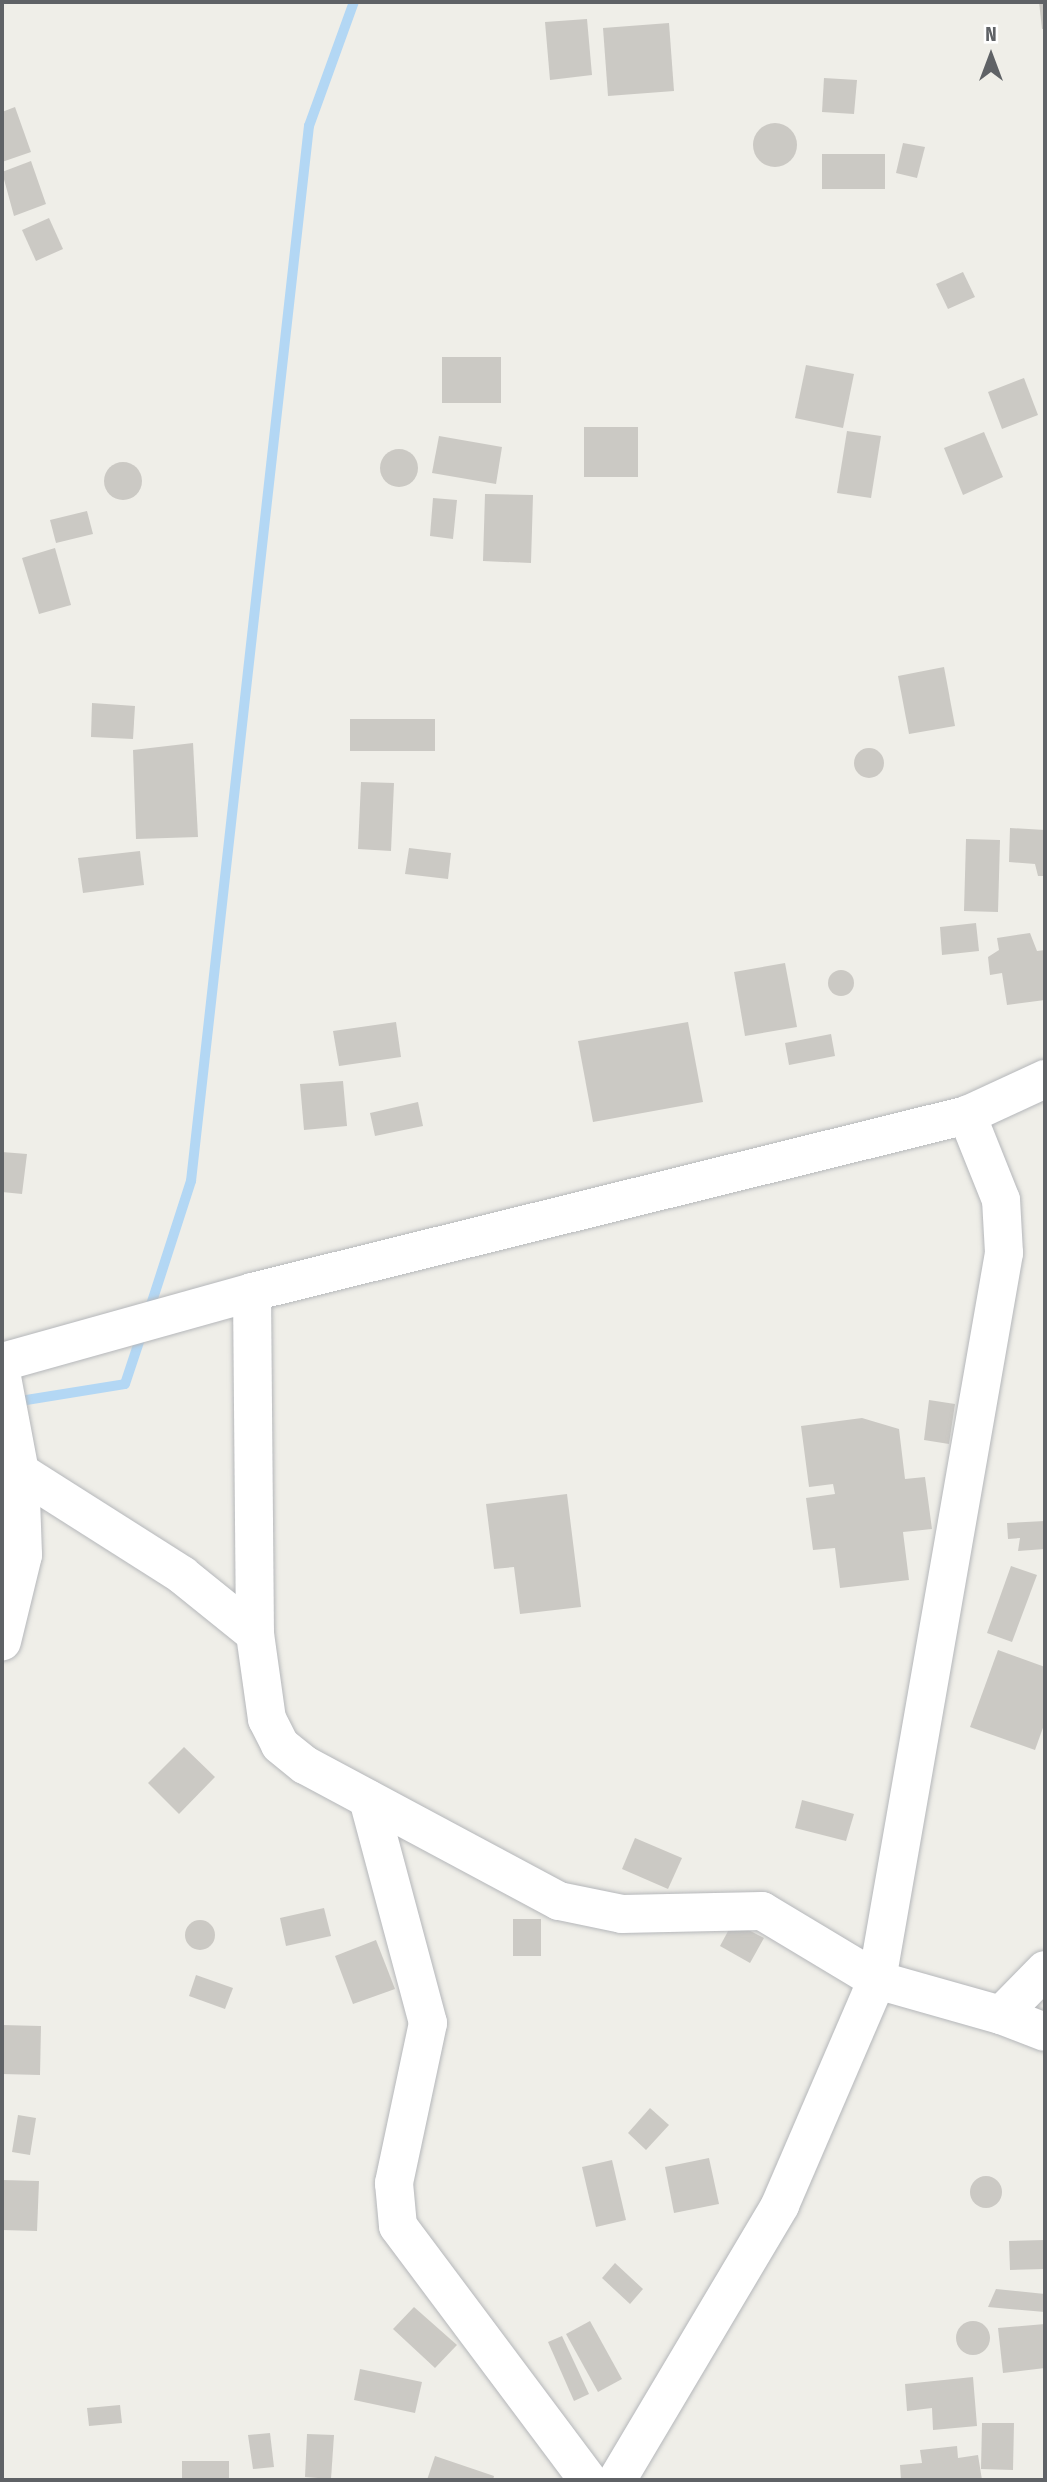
<!DOCTYPE html>
<html>
<head>
<meta charset="utf-8">
<style>
	body { margin:0 }
	#map { position:relative; width:1047px; height:2482px; overflow:hidden; background:#efeee8; font-family:"Fira Sans Condensed",sans-serif }
	div>[style] { position:absolute }
	[style*='--x'] { left:calc(var(--x)*1px); top:calc(var(--y)*1px); width:calc(var(--w)*1px); rotate:calc(var(--a)*1deg) }
	.stream>* { height:10px; margin:-5px; padding:0 5px; transform-origin:5px; border-radius:5px; background:#b3d7f4 }
	.building>* { inset:0; background:#cbc9c4 }
	.round { border-radius:50% }
	.roads { filter:drop-shadow(0 0 2px #b5b7ba) drop-shadow(0 0 2px #b5b7ba) }
	.minor>* { height:38px; margin:-19px; padding:0 19px; transform-origin:19px; border-radius:19px; background:#fff }
	span { translate:-50% -50%; white-space:nowrap; text-align:center; line-height:1.15; -webkit-text-stroke:7px #fff; paint-order:stroke }
	.frame { position:absolute; inset:0; border:4px solid #5f6266; pointer-events:none }
	.north { position:absolute; left:956px; top:21px; width:70px; height:70px; -webkit-text-stroke:5px #fff; paint-order:stroke; rotate:0deg; font-size:19px; font-weight:700; line-height:28px; text-align:center; color:#5f6266 }
	.north::after { content:''; display:block; margin:auto; width:24px; height:32px; background:#5f6266; clip-path:polygon(50% 0,100% 100%,50% 72%,0 100%) }
</style>
</head>
<body>
<div id="map">
	<div class="stream">
		<div style="--x:149;--y:1311;--w:137;--a:-72.1"></div>
		<div style="--x:191;--y:1181;--w:1062;--a:-83.62"></div>
		<div style="--x:309;--y:126;--w:132;--a:-70.1"></div>
		<div style="--x:14;--y:1402;--w:112;--a:-9.2"></div>
		<div style="--x:125;--y:1384;--w:57;--a:-71.6"></div>
	</div>
	<div class="building">
		<div style="clip-path:polygon(1039px 2px,1045px 2px,1045px 29px,1042px 29px)"></div>
		<div style="clip-path:polygon(587px 19px,592px 75px,550px 80px,545px 22px)"></div>
		<div style="clip-path:polygon(669px 23px,674px 91px,608px 96px,603px 28px)"></div>
		<div style="clip-path:polygon(824px 78px,857px 80px,854px 114px,822px 112px)"></div>
		<div style="clip-path:polygon(15px 107px,31px 152px,2px 162px,2px 112px)"></div>
		<div class="round" style="left:753px;top:123px;width:44px;height:44px"></div>
		<div style="clip-path:polygon(903px 143px,925px 147px,917px 178px,896px 173px)"></div>
		<div style="clip-path:polygon(822px 154px,885px 154px,885px 189px,822px 189px)"></div>
		<div style="clip-path:polygon(31px 161px,46px 204px,14px 216px,2px 172px)"></div>
		<div style="clip-path:polygon(49px 218px,63px 249px,36px 261px,22px 230px)"></div>
		<div style="clip-path:polygon(963px 272px,975px 297px,948px 309px,936px 284px)"></div>
		<div style="clip-path:polygon(442px 357px,501px 357px,501px 403px,442px 403px)"></div>
		<div style="clip-path:polygon(806px 365px,854px 374px,843px 428px,795px 418px)"></div>
		<div style="clip-path:polygon(1024px 378px,1038px 415px,1002px 429px,988px 392px)"></div>
		<div style="clip-path:polygon(584px 427px,638px 427px,638px 477px,584px 477px)"></div>
		<div style="clip-path:polygon(847px 431px,881px 436px,871px 498px,837px 493px)"></div>
		<div style="clip-path:polygon(984px 432px,1003px 477px,963px 495px,944px 448px)"></div>
		<div style="clip-path:polygon(439px 436px,502px 447px,496px 484px,432px 473px)"></div>
		<div class="round" style="left:380px;top:449px;width:38px;height:38px"></div>
		<div class="round" style="left:104px;top:462px;width:38px;height:38px"></div>
		<div style="clip-path:polygon(485px 494px,533px 495px,531px 563px,483px 561px)"></div>
		<div style="clip-path:polygon(433px 498px,457px 500px,453px 539px,430px 536px)"></div>
		<div style="clip-path:polygon(87px 511px,93px 534px,56px 543px,50px 520px)"></div>
		<div style="clip-path:polygon(55px 548px,71px 605px,39px 614px,22px 558px)"></div>
		<div style="clip-path:polygon(944px 667px,955px 726px,909px 734px,898px 676px)"></div>
		<div style="clip-path:polygon(92px 703px,135px 706px,133px 739px,91px 737px)"></div>
		<div style="clip-path:polygon(350px 719px,435px 719px,435px 751px,350px 751px)"></div>
		<div style="clip-path:polygon(193px 743px,198px 837px,136px 839px,133px 750px)"></div>
		<div class="round" style="left:854px;top:748px;width:30px;height:30px"></div>
		<div style="clip-path:polygon(361px 782px,394px 783px,391px 851px,358px 849px)"></div>
		<div style="clip-path:polygon(1010px 828px,1045px 830px,1045px 876px,1038px 876px,1035px 864px,1009px 862px)"></div>
		<div style="clip-path:polygon(966px 839px,1000px 840px,998px 912px,964px 911px)"></div>
		<div style="clip-path:polygon(409px 848px,451px 853px,448px 879px,405px 874px)"></div>
		<div style="clip-path:polygon(140px 851px,144px 885px,83px 893px,78px 858px)"></div>
		<div style="clip-path:polygon(976px 923px,979px 951px,942px 955px,940px 927px)"></div>
		<div style="clip-path:polygon(1030px 933px,1037px 951px,1045px 950px,1045px 1000px,1007px 1005px,1002px 973px,990px 975px,988px 957px,999px 950px,997px 938px)"></div>
		<div style="clip-path:polygon(785px 963px,797px 1027px,745px 1036px,734px 972px)"></div>
		<div class="round" style="left:828px;top:970px;width:26px;height:26px"></div>
		<div style="clip-path:polygon(396px 1022px,401px 1057px,339px 1066px,333px 1031px)"></div>
		<div style="clip-path:polygon(688px 1022px,703px 1102px,593px 1122px,578px 1041px)"></div>
		<div style="clip-path:polygon(831px 1034px,835px 1056px,789px 1065px,785px 1043px)"></div>
		<div style="clip-path:polygon(343px 1081px,347px 1126px,304px 1130px,300px 1084px)"></div>
		<div style="clip-path:polygon(418px 1102px,423px 1126px,375px 1136px,370px 1113px)"></div>
		<div style="clip-path:polygon(2px 1152px,27px 1154px,22px 1194px,2px 1192px)"></div>
		<div style="clip-path:polygon(929px 1400px,955px 1404px,949px 1444px,924px 1440px)"></div>
		<div style="clip-path:polygon(862px 1418px,899px 1429px,905px 1479px,925px 1477px,932px 1529px,903px 1532px,909px 1580px,840px 1588px,835px 1548px,813px 1550px,806px 1498px,835px 1494px,833px 1484px,809px 1487px,801px 1426px)"></div>
		<div style="clip-path:polygon(567px 1494px,581px 1607px,520px 1614px,514px 1567px,494px 1569px,486px 1504px)"></div>
		<div style="clip-path:polygon(1045px 1521px,1045px 1549px,1018px 1551px,1020px 1538px,1008px 1539px,1007px 1523px)"></div>
		<div style="clip-path:polygon(1011px 1566px,1037px 1575px,1012px 1642px,987px 1633px)"></div>
		<div style="clip-path:polygon(998px 1650px,1045px 1667px,1045px 1722px,1035px 1750px,970px 1727px)"></div>
		<div style="clip-path:polygon(184px 1747px,215px 1777px,179px 1814px,148px 1783px)"></div>
		<div style="clip-path:polygon(802px 1800px,854px 1814px,846px 1841px,795px 1828px)"></div>
		<div style="clip-path:polygon(635px 1838px,682px 1858px,668px 1889px,622px 1869px)"></div>
		<div style="clip-path:polygon(324px 1908px,331px 1936px,286px 1946px,280px 1918px)"></div>
		<div style="clip-path:polygon(513px 1919px,541px 1919px,541px 1956px,513px 1956px)"></div>
		<div class="round" style="left:185px;top:1920px;width:30px;height:30px"></div>
		<div style="clip-path:polygon(733px 1922px,764px 1938px,750px 1963px,720px 1946px)"></div>
		<div style="clip-path:polygon(376px 1940px,395px 1989px,353px 2004px,335px 1956px)"></div>
		<div style="clip-path:polygon(196px 1975px,233px 1988px,225px 2009px,189px 1996px)"></div>
		<div style="clip-path:polygon(2px 2025px,41px 2026px,40px 2075px,2px 2074px)"></div>
		<div style="clip-path:polygon(650px 2108px,669px 2125px,646px 2150px,628px 2133px)"></div>
		<div style="clip-path:polygon(18px 2115px,36px 2118px,30px 2155px,12px 2152px)"></div>
		<div style="clip-path:polygon(709px 2158px,719px 2204px,674px 2213px,665px 2167px)"></div>
		<div style="clip-path:polygon(612px 2160px,626px 2220px,596px 2227px,582px 2167px)"></div>
		<div class="round" style="left:970px;top:2176px;width:32px;height:32px"></div>
		<div style="clip-path:polygon(2px 2180px,39px 2181px,37px 2231px,2px 2230px)"></div>
		<div style="clip-path:polygon(1045px 2240px,1045px 2269px,1010px 2270px,1009px 2241px)"></div>
		<div style="clip-path:polygon(615px 2263px,643px 2289px,630px 2304px,602px 2278px)"></div>
		<div style="clip-path:polygon(996px 2289px,1045px 2294px,1045px 2312px,988px 2307px)"></div>
		<div style="clip-path:polygon(414px 2307px,457px 2345px,435px 2368px,393px 2329px)"></div>
		<div style="clip-path:polygon(590px 2321px,622px 2379px,598px 2392px,566px 2334px)"></div>
		<div class="round" style="left:956px;top:2321px;width:34px;height:34px"></div>
		<div style="clip-path:polygon(1045px 2324px,1045px 2368px,1003px 2373px,998px 2328px)"></div>
		<div style="clip-path:polygon(562px 2336px,589px 2394px,574px 2401px,548px 2342px)"></div>
		<div style="clip-path:polygon(360px 2369px,422px 2382px,415px 2413px,354px 2400px)"></div>
		<div style="clip-path:polygon(973px 2377px,977px 2426px,933px 2430px,932px 2408px,907px 2411px,905px 2384px)"></div>
		<div style="clip-path:polygon(120px 2405px,122px 2423px,89px 2426px,87px 2408px)"></div>
		<div style="clip-path:polygon(982px 2423px,1014px 2423px,1013px 2470px,981px 2469px)"></div>
		<div style="clip-path:polygon(270px 2433px,274px 2467px,253px 2469px,248px 2435px)"></div>
		<div style="clip-path:polygon(307px 2434px,334px 2435px,331px 2479px,305px 2477px)"></div>
		<div style="clip-path:polygon(957px 2446px,958px 2458px,978px 2455px,982px 2480px,901px 2480px,900px 2465px,922px 2463px,920px 2450px)"></div>
		<div style="clip-path:polygon(435px 2456px,494px 2476px,493px 2480px,427px 2480px)"></div>
		<div style="clip-path:polygon(182px 2461px,229px 2461px,229px 2480px,182px 2480px)"></div>
	</div>
	<div class="roads">
		<div class="minor">
			<div style="--x:252;--y:1292;--w:342;--a:89.5"></div>
			<div style="--x:2;--y:1362;--w:260;--a:-15.6"></div>
			<div style="--x:252;--y:1292;--w:737;--a:-13.9"></div>
			<div style="--x:967;--y:1115;--w:86;--a:-24.8"></div>
			<div style="--x:2;--y:1377;--w:97;--a:79.3"></div>
			<div style="--x:20;--y:1472;--w:83;--a:87.9"></div>
			<div style="--x:23;--y:1555;--w:89;--a:103.7"></div>
			<div style="--x:20;--y:1472;--w:192;--a:32.4"></div>
			<div style="--x:182;--y:1575;--w:94;--a:38.9"></div>
			<div style="--x:255;--y:1634;--w:86;--a:82"></div>
			<div style="--x:267;--y:1719;--w:29;--a:63"></div>
			<div style="--x:280;--y:1745;--w:32;--a:39"></div>
			<div style="--x:305;--y:1765;--w:288;--a:28.2"></div>
			<div style="--x:559;--y:1901;--w:64;--a:11.7"></div>
			<div style="--x:622;--y:1914;--w:140;--a:-1.2"></div>
			<div style="--x:762;--y:1911;--w:134;--a:31"></div>
			<div style="--x:877;--y:1980;--w:738;--a:-80.09"></div>
			<div style="--x:1004;--y:1253;--w:53;--a:-93.2"></div>
			<div style="--x:1001;--y:1200;--w:92;--a:-111.8"></div>
			<div style="--x:368;--y:1799;--w:232;--a:75"></div>
			<div style="--x:428;--y:2023;--w:164;--a:102"></div>
			<div style="--x:394;--y:2183;--w:43;--a:84.7"></div>
			<div style="--x:398;--y:2226;--w:317;--a:53.2"></div>
			<div style="--x:1001;--y:2015;--w:47;--a:21.1"></div>
			<div style="--x:617;--y:2480;--w:320;--a:-59.3"></div>
			<div style="--x:780;--y:2205;--w:245;--a:-66.7"></div>
			<div style="--x:877;--y:1980;--w:129;--a:15.8"></div>
			<div style="--x:1001;--y:2015;--w:63;--a:-45.6"></div>
		</div>
	</div>
	<div class="frame"></div>
	<div class="north">N</div>
</div>
</body>
</html>
